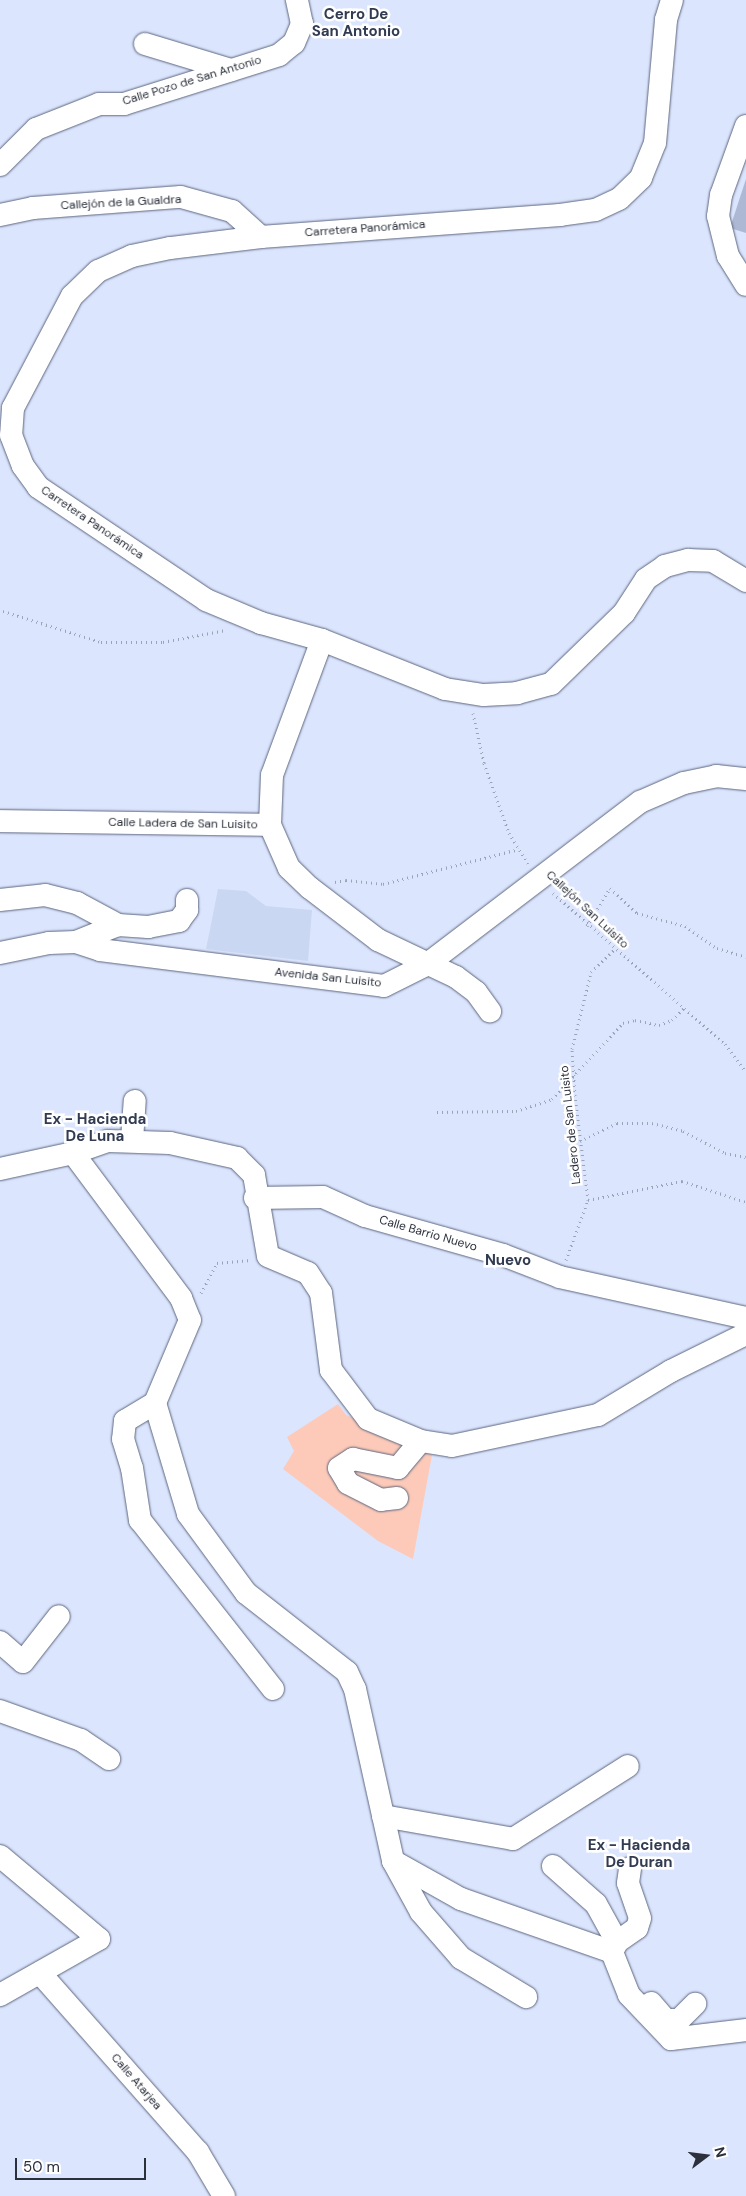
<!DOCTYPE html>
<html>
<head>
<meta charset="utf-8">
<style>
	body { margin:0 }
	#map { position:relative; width:746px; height:2196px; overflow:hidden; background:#dbe5fd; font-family:"DM Sans",sans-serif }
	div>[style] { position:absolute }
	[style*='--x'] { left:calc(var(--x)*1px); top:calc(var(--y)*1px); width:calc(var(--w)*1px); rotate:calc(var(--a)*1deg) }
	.built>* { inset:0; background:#cad7f2 }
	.green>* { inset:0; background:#fdcab9 }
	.building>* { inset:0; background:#acb8d4 }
	.path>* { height:3px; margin-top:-1.5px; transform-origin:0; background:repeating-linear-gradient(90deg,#9ba3b6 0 1px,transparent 0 5px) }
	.roads { filter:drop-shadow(0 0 1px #5c667f) drop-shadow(0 0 1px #5c667f) }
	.minor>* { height:22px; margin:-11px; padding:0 11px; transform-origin:11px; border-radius:11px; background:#fff }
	span { translate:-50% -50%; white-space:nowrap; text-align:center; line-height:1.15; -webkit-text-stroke:5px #fff; paint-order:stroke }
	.street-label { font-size:12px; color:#2b303b }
	.quarter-label { font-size:15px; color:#313b51; font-weight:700 }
	.north { position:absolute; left:681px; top:2131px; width:50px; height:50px; -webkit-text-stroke:4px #fff; paint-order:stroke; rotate:75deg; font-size:14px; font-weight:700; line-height:20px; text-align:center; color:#2b303b }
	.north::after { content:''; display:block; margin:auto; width:18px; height:22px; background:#2b303b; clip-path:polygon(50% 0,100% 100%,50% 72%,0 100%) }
	.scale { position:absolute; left:15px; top:2158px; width:131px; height:22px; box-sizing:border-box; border:2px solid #2b303b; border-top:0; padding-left:6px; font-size:15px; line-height:18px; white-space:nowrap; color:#2b303b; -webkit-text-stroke:4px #fff; paint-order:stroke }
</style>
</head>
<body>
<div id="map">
	<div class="built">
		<div style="clip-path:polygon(218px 889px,246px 891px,266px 906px,312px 910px,308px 961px,206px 949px)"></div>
	</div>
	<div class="green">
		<div style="clip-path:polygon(338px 1404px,346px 1415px,432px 1455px,413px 1559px,378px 1541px,283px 1469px,294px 1451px,287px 1437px)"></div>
	</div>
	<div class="building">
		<div style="clip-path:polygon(746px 179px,746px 233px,730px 228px)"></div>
	</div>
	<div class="path">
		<div style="--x:3;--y:611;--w:103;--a:17.6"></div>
		<div style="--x:101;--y:642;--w:62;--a:0"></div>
		<div style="--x:163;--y:642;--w:64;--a:-10.8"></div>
		<div style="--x:473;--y:713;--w:51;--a:77.6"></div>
		<div style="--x:484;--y:763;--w:74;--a:70.3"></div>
		<div style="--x:509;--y:833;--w:36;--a:58"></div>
		<div style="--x:335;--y:882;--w:11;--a:-10"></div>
		<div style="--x:346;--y:880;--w:37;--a:6"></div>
		<div style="--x:383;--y:884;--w:140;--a:-14.4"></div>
		<div style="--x:553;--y:893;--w:229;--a:41.3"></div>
		<div style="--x:725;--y:1044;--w:35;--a:53"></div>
		<div style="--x:587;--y:926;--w:44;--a:-58.8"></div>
		<div style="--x:610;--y:888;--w:37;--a:43"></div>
		<div style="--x:637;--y:913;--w:50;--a:15.2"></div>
		<div style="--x:685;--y:926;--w:39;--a:35"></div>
		<div style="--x:717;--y:948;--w:30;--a:17"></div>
		<div style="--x:437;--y:1112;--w:79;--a:-0.7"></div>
		<div style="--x:516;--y:1111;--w:38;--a:-18"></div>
		<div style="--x:552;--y:1099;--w:104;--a:-46.9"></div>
		<div style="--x:623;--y:1023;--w:12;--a:-14"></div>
		<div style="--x:635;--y:1020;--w:25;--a:12"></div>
		<div style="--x:659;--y:1025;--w:14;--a:-21"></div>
		<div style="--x:672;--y:1020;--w:17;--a:-45"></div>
		<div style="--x:580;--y:1141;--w:41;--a:-25.9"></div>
		<div style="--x:617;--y:1123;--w:35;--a:0"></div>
		<div style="--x:652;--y:1123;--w:32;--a:14"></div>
		<div style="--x:683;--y:1131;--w:47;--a:27.6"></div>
		<div style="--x:725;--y:1153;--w:21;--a:11"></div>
		<div style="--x:588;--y:1200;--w:96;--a:-11.4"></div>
		<div style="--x:682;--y:1181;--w:67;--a:18.2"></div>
		<div style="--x:566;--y:1260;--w:64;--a:-69.9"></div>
		<div style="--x:588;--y:1200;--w:105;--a:-97.1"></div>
		<div style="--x:575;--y:1096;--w:47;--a:-93.7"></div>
		<div style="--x:572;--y:1049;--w:79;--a:-76.1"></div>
		<div style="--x:591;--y:972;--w:33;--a:-44"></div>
		<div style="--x:201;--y:1293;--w:34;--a:-62"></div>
		<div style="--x:217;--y:1263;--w:34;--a:-5"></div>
	</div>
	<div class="roads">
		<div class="minor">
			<div style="--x:672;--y:0;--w:21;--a:107"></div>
			<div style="--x:666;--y:20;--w:123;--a:95.1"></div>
			<div style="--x:655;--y:143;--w:38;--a:112"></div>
			<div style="--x:641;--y:178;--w:30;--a:136"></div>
			<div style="--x:619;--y:199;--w:26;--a:155"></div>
			<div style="--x:595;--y:210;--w:35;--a:172"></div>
			<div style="--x:560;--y:215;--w:300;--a:175.8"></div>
			<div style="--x:261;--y:237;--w:92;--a:173.1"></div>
			<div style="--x:170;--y:248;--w:39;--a:168"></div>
			<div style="--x:132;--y:256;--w:37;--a:156"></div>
			<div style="--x:98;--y:271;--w:36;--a:136"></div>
			<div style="--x:72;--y:296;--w:127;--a:117.8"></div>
			<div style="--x:13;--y:408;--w:27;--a:94"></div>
			<div style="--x:11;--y:435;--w:33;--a:69"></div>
			<div style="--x:23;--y:466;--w:26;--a:54"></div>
			<div style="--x:38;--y:487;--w:202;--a:33.9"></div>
			<div style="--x:206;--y:600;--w:60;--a:22.7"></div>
			<div style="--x:261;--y:623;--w:63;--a:15.6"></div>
			<div style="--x:322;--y:640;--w:132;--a:21.7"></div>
			<div style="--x:445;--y:689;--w:39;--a:9"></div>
			<div style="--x:484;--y:695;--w:33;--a:-3"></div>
			<div style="--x:517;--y:693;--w:35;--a:-15"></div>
			<div style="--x:551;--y:684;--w:102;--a:-44.2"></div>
			<div style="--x:624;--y:613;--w:40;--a:-57.1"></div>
			<div style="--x:646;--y:579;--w:23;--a:-34"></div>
			<div style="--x:665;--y:566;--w:24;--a:-15"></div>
			<div style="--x:688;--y:560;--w:25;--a:2"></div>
			<div style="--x:713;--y:561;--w:39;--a:31"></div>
			<div style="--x:145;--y:44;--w:90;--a:16.8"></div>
			<div style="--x:746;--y:126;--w:73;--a:109.9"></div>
			<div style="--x:721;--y:195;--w:21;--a:98"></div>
			<div style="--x:718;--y:216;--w:41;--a:76"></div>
			<div style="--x:728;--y:256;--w:34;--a:58"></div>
			<div style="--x:0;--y:165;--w:51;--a:-45"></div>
			<div style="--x:36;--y:129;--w:68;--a:-21.6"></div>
			<div style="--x:99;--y:104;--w:25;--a:0"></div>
			<div style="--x:124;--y:104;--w:163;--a:-17.5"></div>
			<div style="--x:279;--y:55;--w:19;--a:-39"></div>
			<div style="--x:294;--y:43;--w:21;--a:-67"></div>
			<div style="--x:302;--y:24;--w:25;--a:-102"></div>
			<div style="--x:0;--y:215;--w:34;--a:-12"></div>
			<div style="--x:33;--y:208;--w:148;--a:-4.3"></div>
			<div style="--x:181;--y:197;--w:53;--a:15.4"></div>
			<div style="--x:232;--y:211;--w:39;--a:42"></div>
			<div style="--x:322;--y:640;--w:144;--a:110.3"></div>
			<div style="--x:272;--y:775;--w:50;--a:92.3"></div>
			<div style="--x:270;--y:825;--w:47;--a:66.2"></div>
			<div style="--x:289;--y:868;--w:29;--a:44"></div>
			<div style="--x:310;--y:888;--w:86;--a:37.4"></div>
			<div style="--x:378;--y:940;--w:86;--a:25.4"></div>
			<div style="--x:456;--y:977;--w:25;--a:37"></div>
			<div style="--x:476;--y:992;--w:24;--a:54"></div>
			<div style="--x:0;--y:821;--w:270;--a:0.8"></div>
			<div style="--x:0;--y:900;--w:45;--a:-6.3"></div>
			<div style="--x:45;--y:895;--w:33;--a:14"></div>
			<div style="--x:77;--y:903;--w:47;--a:28.2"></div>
			<div style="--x:76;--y:942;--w:45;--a:-22"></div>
			<div style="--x:118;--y:925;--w:30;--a:4"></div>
			<div style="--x:148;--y:927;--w:32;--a:-11"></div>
			<div style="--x:179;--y:921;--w:14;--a:-54"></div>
			<div style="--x:187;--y:910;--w:10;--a:-90"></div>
			<div style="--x:0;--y:953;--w:50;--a:-11.5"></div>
			<div style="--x:49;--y:943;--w:27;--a:-2"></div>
			<div style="--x:76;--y:942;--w:25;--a:18"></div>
			<div style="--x:100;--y:950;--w:286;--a:7.2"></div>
			<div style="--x:384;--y:986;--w:47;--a:-26.6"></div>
			<div style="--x:426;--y:965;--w:269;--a:-37.3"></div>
			<div style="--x:640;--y:802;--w:48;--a:-23.4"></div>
			<div style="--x:684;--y:783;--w:33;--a:-12"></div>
			<div style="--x:716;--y:776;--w:30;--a:6"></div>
			<div style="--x:132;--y:1140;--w:39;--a:-86"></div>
			<div style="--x:73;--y:1153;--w:181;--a:53.3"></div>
			<div style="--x:181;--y:1298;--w:24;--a:68"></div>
			<div style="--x:190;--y:1320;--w:90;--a:112.9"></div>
			<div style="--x:155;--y:1403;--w:116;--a:73.4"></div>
			<div style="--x:188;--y:1514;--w:98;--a:53.7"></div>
			<div style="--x:246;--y:1593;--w:128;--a:38"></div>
			<div style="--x:347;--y:1672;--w:19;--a:65"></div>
			<div style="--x:355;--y:1689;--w:176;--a:77.5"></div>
			<div style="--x:393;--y:1861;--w:58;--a:61.2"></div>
			<div style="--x:421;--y:1912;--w:61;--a:49"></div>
			<div style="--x:461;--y:1958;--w:76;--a:31"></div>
			<div style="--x:0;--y:1169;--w:75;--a:-12.4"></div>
			<div style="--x:73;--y:1153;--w:37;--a:-19"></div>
			<div style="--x:108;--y:1141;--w:62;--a:1.8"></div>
			<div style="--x:170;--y:1143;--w:69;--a:12.6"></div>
			<div style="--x:237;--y:1158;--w:24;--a:45"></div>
			<div style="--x:254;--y:1175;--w:82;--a:80.2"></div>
			<div style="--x:268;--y:1256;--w:43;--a:23"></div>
			<div style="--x:308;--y:1273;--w:24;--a:57"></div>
			<div style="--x:321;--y:1293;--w:78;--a:82.6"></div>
			<div style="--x:331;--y:1370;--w:61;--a:52.9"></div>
			<div style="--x:368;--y:1419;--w:57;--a:22.5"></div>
			<div style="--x:421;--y:1441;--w:31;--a:9"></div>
			<div style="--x:452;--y:1446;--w:149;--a:-12"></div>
			<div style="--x:598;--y:1415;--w:85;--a:-31.1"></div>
			<div style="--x:671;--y:1371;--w:84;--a:-26.3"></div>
			<div style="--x:255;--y:1198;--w:68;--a:-0.8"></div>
			<div style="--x:323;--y:1197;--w:46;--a:24.3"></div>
			<div style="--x:365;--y:1216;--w:143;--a:15.8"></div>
			<div style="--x:503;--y:1255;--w:61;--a:21.1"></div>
			<div style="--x:560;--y:1277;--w:190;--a:12.4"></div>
			<div style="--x:155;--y:1403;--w:35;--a:149"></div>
			<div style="--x:125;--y:1421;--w:18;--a:96"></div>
			<div style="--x:123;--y:1439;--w:30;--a:73"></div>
			<div style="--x:132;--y:1468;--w:53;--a:81.3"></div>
			<div style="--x:140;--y:1520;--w:215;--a:51.8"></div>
			<div style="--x:397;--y:1498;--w:16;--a:173"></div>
			<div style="--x:381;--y:1500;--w:37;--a:-153"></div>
			<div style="--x:348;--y:1483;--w:17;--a:-121"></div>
			<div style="--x:339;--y:1468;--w:17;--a:-33"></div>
			<div style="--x:353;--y:1459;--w:46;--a:11.3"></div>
			<div style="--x:398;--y:1468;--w:35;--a:-50"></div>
			<div style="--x:0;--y:1642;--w:30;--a:41"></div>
			<div style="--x:23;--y:1662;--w:58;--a:-52"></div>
			<div style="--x:0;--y:1711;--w:86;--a:19.7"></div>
			<div style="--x:81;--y:1740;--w:34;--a:34"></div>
			<div style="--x:383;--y:1816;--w:132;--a:10"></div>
			<div style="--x:513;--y:1839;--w:136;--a:-32.4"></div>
			<div style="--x:0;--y:1856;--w:129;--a:40"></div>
			<div style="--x:99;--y:1939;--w:114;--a:150.5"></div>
			<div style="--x:393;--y:1861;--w:78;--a:29.2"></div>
			<div style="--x:461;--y:1899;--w:160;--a:19.3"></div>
			<div style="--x:612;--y:1952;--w:46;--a:68.4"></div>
			<div style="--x:629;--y:1995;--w:61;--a:46.3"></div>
			<div style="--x:671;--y:2039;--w:76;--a:-6.8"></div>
			<div style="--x:553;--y:1866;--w:57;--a:41.5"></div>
			<div style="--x:596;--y:1904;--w:43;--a:61.1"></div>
			<div style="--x:612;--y:1952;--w:11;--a:-63"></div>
			<div style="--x:617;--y:1942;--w:24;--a:-35"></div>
			<div style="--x:637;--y:1928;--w:10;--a:-73"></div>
			<div style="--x:640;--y:1918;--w:37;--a:-109"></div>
			<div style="--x:628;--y:1883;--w:15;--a:-82"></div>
			<div style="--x:40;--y:1973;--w:239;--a:48.6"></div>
			<div style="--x:198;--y:2152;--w:51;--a:59.4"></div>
			<div style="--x:651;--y:2003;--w:23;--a:49"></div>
			<div style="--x:666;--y:2020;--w:13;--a:0"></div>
			<div style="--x:679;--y:2020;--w:23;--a:-45"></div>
		</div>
	</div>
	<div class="street-label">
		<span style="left:192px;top:81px;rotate:-17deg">Calle Pozo de San Antonio</span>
		<span style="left:121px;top:203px;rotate:-3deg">Callejón de la Gualdra</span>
		<span style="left:365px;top:229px;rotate:-4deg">Carretera Panorámica</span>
		<span style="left:92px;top:523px;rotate:34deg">Carretera Panorámica</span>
		<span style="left:183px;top:824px;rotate:1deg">Calle Ladera de San Luisito</span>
		<span style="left:587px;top:910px;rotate:43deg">Callejón San Luisito</span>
		<span style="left:328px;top:978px;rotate:6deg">Avenida San Luisito</span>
		<span style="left:571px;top:1125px;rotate:-96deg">Ladero de San Luisito</span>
		<span style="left:428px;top:1234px;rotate:16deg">Calle Barrio Nuevo</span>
		<span style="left:136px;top:2082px;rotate:49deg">Calle Atarjea</span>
	</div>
	<div class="quarter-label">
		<span style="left:356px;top:23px">Cerro De<br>San Antonio</span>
		<span style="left:95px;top:1128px">Ex - Hacienda<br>De Luna</span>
		<span style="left:508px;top:1261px">Nuevo</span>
		<span style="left:639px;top:1854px">Ex - Hacienda<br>De Duran</span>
	</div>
	<div class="north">N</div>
	<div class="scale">50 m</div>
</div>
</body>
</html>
